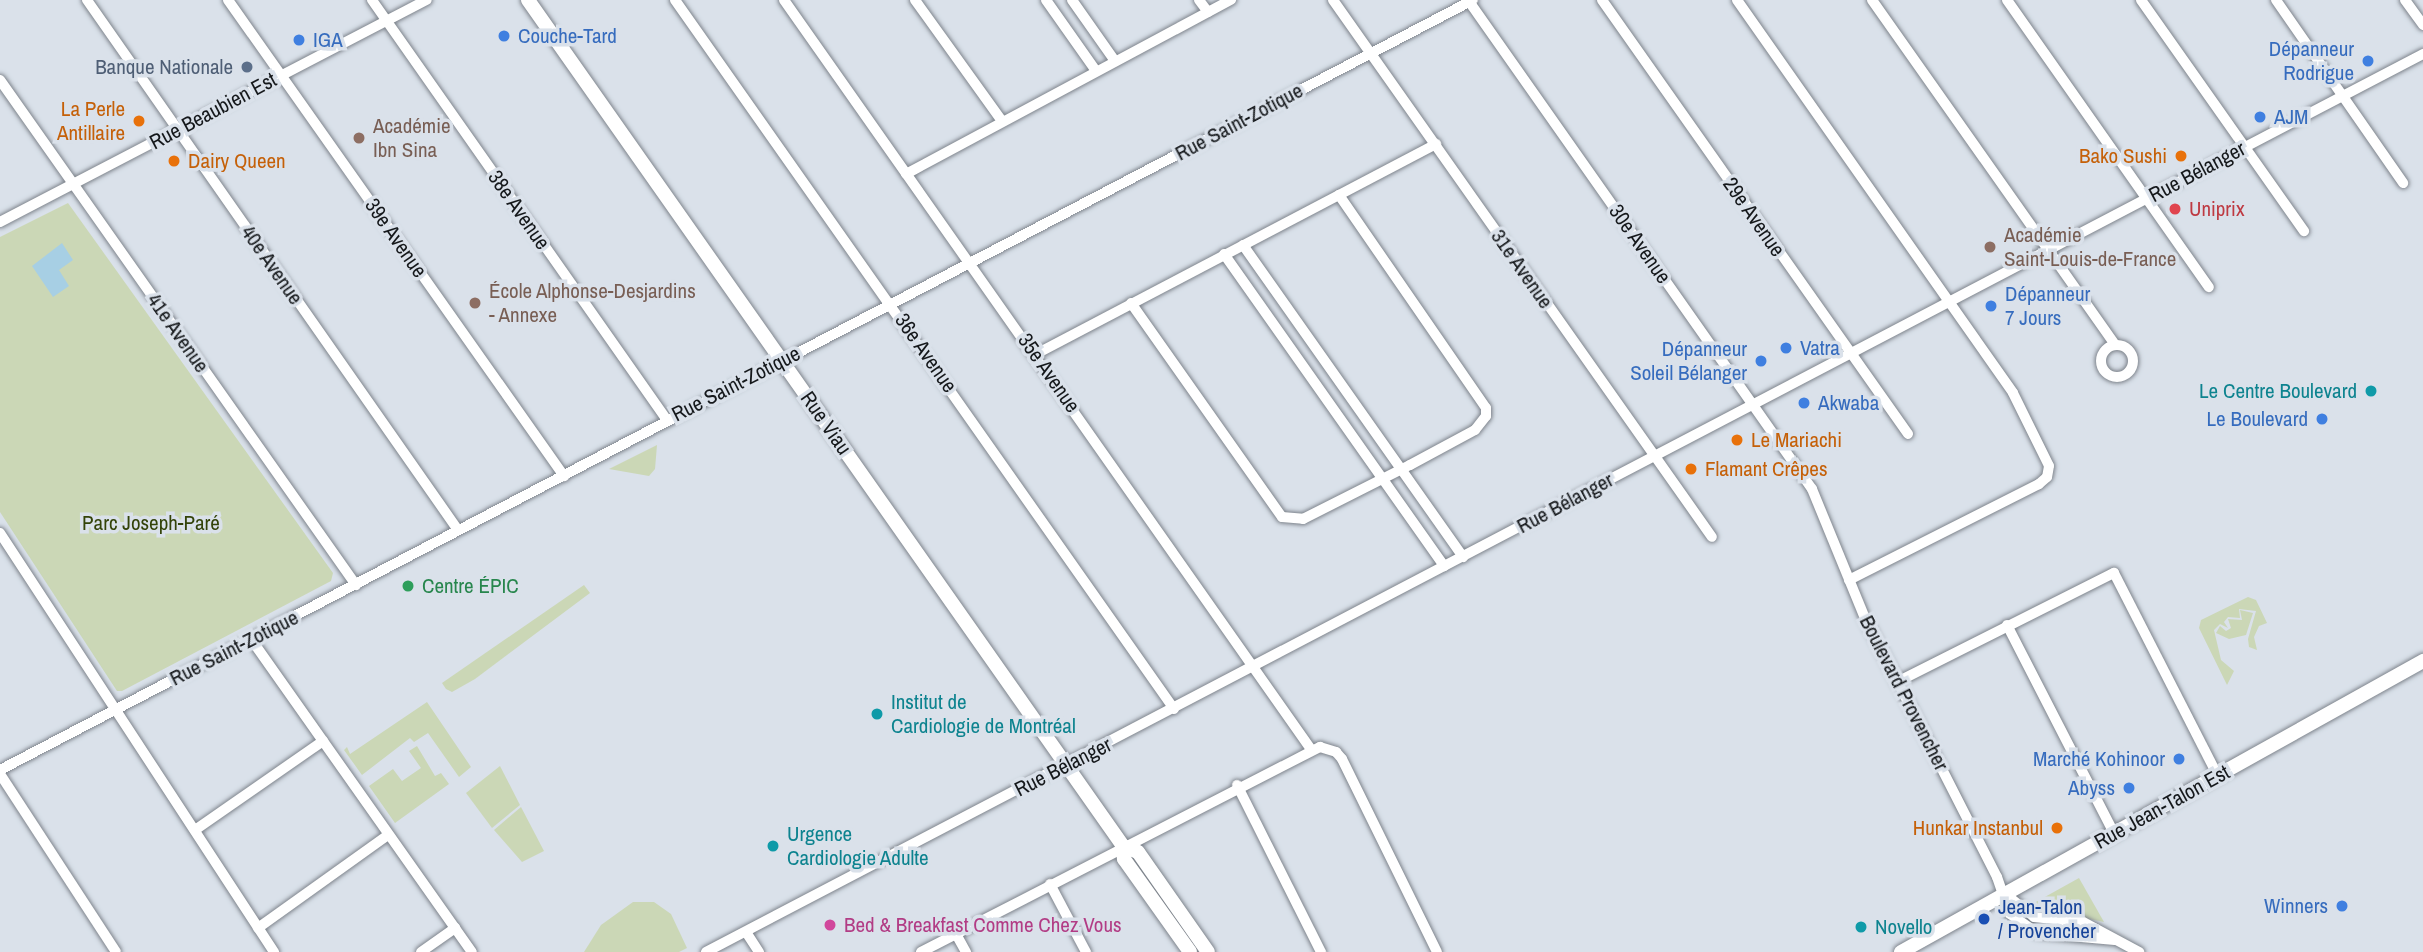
<!DOCTYPE html>
<html>
<head>
<meta charset="utf-8">
<style>
	body { margin:0 }
	#map { position:relative; width:2423px; height:952px; overflow:hidden; background:#dae1ea; font-family:"Archivo Narrow",sans-serif }
	div>[style] { position:absolute }
	[style*='--x'] { left:calc(var(--x)*1px); top:calc(var(--y)*1px); width:calc(var(--w)*1px); rotate:calc(var(--a)*1deg) }
	.green>* { inset:0; background:#cbd7b6 }
	.water>* { inset:0; background:#a7cfe4 }
	.roads { filter:drop-shadow(0 0 2px #7e848c) drop-shadow(0 0 2px #7e848c) }
	.minor>* { height:10px; margin:-5px; padding:0 5px; transform-origin:5px; border-radius:5px; background:#fff }
	.minor>.ring { margin:-5px; padding:0; box-sizing:content-box; background:none; border:10px solid #fff; border-radius:50% }
	.major>* { height:14px; margin:-7px; padding:0 7px; transform-origin:7px; border-radius:7px; background:#fff }
	.dots>* { width:19px; height:19px; translate:-50% -50%; box-sizing:border-box; border:4px solid #dae1ea; border-radius:50% }
	span { translate:-50% -50%; white-space:nowrap; text-align:center; line-height:1.15; -webkit-text-stroke:7px #dae1ea; paint-order:stroke }
	.shop-label { font-size:21px; color:#366cbe }
	.left { translate:0 -50%; text-align:left }
	.right { translate:-100% -50%; text-align:right }
	.service-label { font-size:21px; color:#4e5e75 }
	.food-label { font-size:21px; color:#c56008 }
	.street-label { font-size:21px; color:#15181b }
	.education-label { font-size:21px; color:#785e54 }
	.health-label { font-size:21px; color:#be3a42 }
	.culture-label { font-size:21px; color:#0d838f }
	.park-label { font-size:21px; color:#334309 }
	.leisure-label { font-size:21px; color:#27864d }
	.transit-label { font-size:21px; color:#164399 }
	.hotel-label { font-size:21px; color:#b23c85 }
</style>
</head>
<body>
<div id="map">
	<div class="green">
		<div style="clip-path:polygon(68px 203px,333px 573px,331px 581px,122px 691px,117px 691px,0 512px,0 237px)"></div>
		<div style="clip-path:polygon(657px 445px,655px 469px,649px 476px,609px 469px)"></div>
		<div style="clip-path:polygon(584px 585px,590px 593px,475px 679px,452px 692px,446px 689px,442px 683px)"></div>
		<div style="clip-path:polygon(2248px 597px,2256px 600px,2267px 623px,2259px 626px,2254px 637px,2257px 650px,2249px 647px,2248px 639px,2256px 611px,2239px 609px,2240px 618px,2228px 617px,2224px 622px,2228px 628px,2220px 624px,2214px 630px,2221px 660px,2234px 671px,2227px 685px,2199px 628px,2201px 620px)"></div>
		<div style="clip-path:polygon(2240px 610px,2253px 613px,2246px 635px,2229px 639px,2216px 633px,2220px 626px,2226px 631px,2231px 628px,2228px 619px,2242px 620px)"></div>
		<div style="clip-path:polygon(427px 702px,471px 767px,459px 777px,428px 733px,414px 742px,410px 738px,362px 775px,344px 750px,347px 747px,350px 754px)"></div>
		<div style="clip-path:polygon(417px 746px,435px 776px,441px 773px,449px 784px,395px 823px,369px 786px,393px 769px,402px 781px,421px 768px,409px 751px)"></div>
		<div style="clip-path:polygon(500px 766px,520px 805px,492px 828px,466px 793px)"></div>
		<div style="clip-path:polygon(521px 807px,544px 851px,522px 862px,494px 830px)"></div>
		<div style="clip-path:polygon(2079px 878px,2104px 922px,2038px 909px,2034px 903px)"></div>
		<div style="clip-path:polygon(633px 902px,654px 902px,671px 914px,687px 948px,679px 952px,584px 952px,601px 925px)"></div>
	</div>
	<div class="water">
		<div style="clip-path:polygon(62px 243px,73px 260px,59px 270px,69px 286px,53px 297px,32px 266px)"></div>
	</div>
	<div class="roads">
		<div class="minor">
			<div style="--x:87;--y:0;--w:647;--a:55.01"></div>
			<div style="--x:228;--y:0;--w:583;--a:54.78"></div>
			<div style="--x:372;--y:0;--w:513;--a:54.92"></div>
			<div style="--x:675;--y:0;--w:867;--a:54.86"></div>
			<div style="--x:784;--y:0;--w:914;--a:54.88"></div>
			<div style="--x:915;--y:0;--w:149;--a:54.3"></div>
			<div style="--x:1046;--y:0;--w:87;--a:54.8"></div>
			<div style="--x:1072;--y:0;--w:75;--a:54.8"></div>
			<div style="--x:1199;--y:0;--w:15;--a:53"></div>
			<div style="--x:1333;--y:0;--w:657;--a:54.79"></div>
			<div style="--x:1468;--y:0;--w:598;--a:54.87"></div>
			<div style="--x:1812;--y:489;--w:139;--a:67.7"></div>
			<div style="--x:1865;--y:618;--w:291;--a:63"></div>
			<div style="--x:1997;--y:877;--w:39;--a:71"></div>
			<div style="--x:2010;--y:914;--w:33;--a:35"></div>
			<div style="--x:2037;--y:933;--w:78;--a:5.1"></div>
			<div style="--x:1602;--y:0;--w:531;--a:54.81"></div>
			<div style="--x:1737;--y:0;--w:480;--a:54.9"></div>
			<div style="--x:2013;--y:393;--w:81;--a:63.7"></div>
			<div style="--x:2049;--y:466;--w:11;--a:100"></div>
			<div style="--x:2047;--y:477;--w:11;--a:139"></div>
			<div style="--x:2039;--y:484;--w:213;--a:153.2"></div>
			<div style="--x:1872;--y:0;--w:421;--a:54.8"></div>
			<div style="--x:2007;--y:0;--w:351;--a:54.9"></div>
			<div style="--x:2141;--y:0;--w:283;--a:54.8"></div>
			<div style="--x:2276;--y:0;--w:223;--a:55.2"></div>
			<div style="--x:2405;--y:0;--w:31;--a:54"></div>
			<div style="--x:0;--y:80;--w:618;--a:54.82"></div>
			<div style="--x:906;--y:174;--w:369;--a:-28.2"></div>
			<div style="--x:0;--y:222;--w:481;--a:-27.5"></div>
			<div style="--x:1243;--y:245;--w:382;--a:54.8"></div>
			<div style="--x:1224;--y:254;--w:382;--a:54.8"></div>
			<div style="--x:1131;--y:303;--w:262;--a:54.8"></div>
			<div style="--x:1282;--y:517;--w:21;--a:5"></div>
			<div style="--x:1303;--y:519;--w:120;--a:-26.8"></div>
			<div style="--x:1410;--y:465;--w:74;--a:-28.3"></div>
			<div style="--x:1475;--y:430;--w:18;--a:-52"></div>
			<div style="--x:1486;--y:416;--w:8;--a:-90"></div>
			<div style="--x:1486;--y:408;--w:259;--a:-124.6"></div>
			<div class="ring" style="left:2101px;top:345px;width:22px;height:22px"></div>
			<div style="--x:1036;--y:354;--w:452;--a:-27.7"></div>
			<div style="--x:0;--y:533;--w:501;--a:56.82"></div>
			<div style="--x:2007;--y:625;--w:234;--a:62.8"></div>
			<div style="--x:251;--y:639;--w:383;--a:54.8"></div>
			<div style="--x:1897;--y:682;--w:243;--a:-26.7"></div>
			<div style="--x:2114;--y:573;--w:228;--a:62.9"></div>
			<div style="--x:0;--y:770;--w:1662;--a:-27.6"></div>
			<div style="--x:0;--y:774;--w:212;--a:56.9"></div>
			<div style="--x:1237;--y:785;--w:187;--a:63.3"></div>
			<div style="--x:195;--y:830;--w:156;--a:-34.8"></div>
			<div style="--x:1050;--y:884;--w:77;--a:62.1"></div>
			<div style="--x:2005;--y:894;--w:37;--a:38"></div>
			<div style="--x:2034;--y:917;--w:49;--a:5.8"></div>
			<div style="--x:2083;--y:922;--w:64;--a:28.2"></div>
			<div style="--x:258;--y:928;--w:160;--a:-35.6"></div>
			<div style="--x:746;--y:932;--w:24;--a:57"></div>
			<div style="--x:956;--y:934;--w:21;--a:61"></div>
			<div style="--x:421;--y:952;--w:42;--a:-35.2"></div>
			<div style="--x:706;--y:952;--w:1938;--a:-27.61"></div>
			<div style="--x:921;--y:952;--w:449;--a:-27.2"></div>
			<div style="--x:1320;--y:747;--w:17;--a:17"></div>
			<div style="--x:1336;--y:752;--w:9;--a:49"></div>
			<div style="--x:1342;--y:759;--w:215;--a:63.8"></div>
		</div>
		<div class="major">
			<div style="--x:528;--y:0;--w:1034;--a:54.88"></div>
			<div style="--x:1123;--y:846;--w:16;--a:22"></div>
			<div style="--x:1138;--y:852;--w:122;--a:55"></div>
			<div style="--x:1123;--y:846;--w:13;--a:86"></div>
			<div style="--x:1124;--y:859;--w:114;--a:54.6"></div>
			<div style="--x:1901;--y:952;--w:598;--a:-29.14"></div>
		</div>
	</div>
	<div class="dots">
		<div style="left:504px;top:36px;background:#3f7fe0"></div>
		<div style="left:299px;top:40px;background:#3f7fe0"></div>
		<div style="left:2368px;top:61px;background:#3f7fe0"></div>
		<div style="left:247px;top:67px;background:#5c6f8a"></div>
		<div style="left:2260px;top:117px;background:#3f7fe0"></div>
		<div style="left:139px;top:121px;background:#e8710a"></div>
		<div style="left:359px;top:138px;background:#8d6e63"></div>
		<div style="left:2181px;top:156px;background:#e8710a"></div>
		<div style="left:174px;top:161px;background:#e8710a"></div>
		<div style="left:2175px;top:209px;background:#e0444e"></div>
		<div style="left:1990px;top:247px;background:#8d6e63"></div>
		<div style="left:475px;top:303px;background:#8d6e63"></div>
		<div style="left:1991px;top:306px;background:#3f7fe0"></div>
		<div style="left:1786px;top:348px;background:#3f7fe0"></div>
		<div style="left:1761px;top:361px;background:#3f7fe0"></div>
		<div style="left:2371px;top:391px;background:#0f9aa8"></div>
		<div style="left:1804px;top:403px;background:#3f7fe0"></div>
		<div style="left:2322px;top:419px;background:#3f7fe0"></div>
		<div style="left:1737px;top:440px;background:#e8710a"></div>
		<div style="left:1691px;top:469px;background:#e8710a"></div>
		<div style="left:408px;top:586px;background:#2e9e5b"></div>
		<div style="left:877px;top:714px;background:#0f9aa8"></div>
		<div style="left:2179px;top:759px;background:#3f7fe0"></div>
		<div style="left:2129px;top:788px;background:#3f7fe0"></div>
		<div style="left:2057px;top:828px;background:#e8710a"></div>
		<div style="left:773px;top:846px;background:#0f9aa8"></div>
		<div style="left:2342px;top:906px;background:#3f7fe0"></div>
		<div style="left:1984px;top:919px;background:#1a4fb4"></div>
		<div style="left:830px;top:925px;background:#d1479c"></div>
		<div style="left:1861px;top:927px;background:#0f9aa8"></div>
	</div>
	<div class="shop-label">
		<span class="left" style="left:518px;top:36px">Couche-Tard</span>
		<span class="left" style="left:313px;top:40px">IGA</span>
		<span class="right" style="left:2354px;top:61px">Dépanneur<br>Rodrigue</span>
		<span class="left" style="left:2274px;top:117px">AJM</span>
		<span class="left" style="left:2005px;top:306px">Dépanneur<br>7 Jours</span>
		<span class="left" style="left:1800px;top:348px">Vatra</span>
		<span class="right" style="left:1747px;top:361px">Dépanneur<br>Soleil Bélanger</span>
		<span class="left" style="left:1818px;top:403px">Akwaba</span>
		<span class="right" style="left:2308px;top:419px">Le Boulevard</span>
		<span class="right" style="left:2165px;top:759px">Marché Kohinoor</span>
		<span class="right" style="left:2115px;top:788px">Abyss</span>
		<span class="right" style="left:2328px;top:906px">Winners</span>
	</div>
	<div class="service-label">
		<span class="right" style="left:233px;top:67px">Banque Nationale</span>
	</div>
	<div class="food-label">
		<span class="right" style="left:125px;top:121px">La Perle<br>Antillaire</span>
		<span class="right" style="left:2167px;top:156px">Bako Sushi</span>
		<span class="left" style="left:188px;top:161px">Dairy Queen</span>
		<span class="left" style="left:1751px;top:440px">Le Mariachi</span>
		<span class="left" style="left:1705px;top:469px">Flamant Crêpes</span>
		<span class="right" style="left:2043px;top:828px">Hunkar Instanbul</span>
	</div>
	<div class="street-label">
		<span style="left:213px;top:111px;rotate:-28deg">Rue Beaubien Est</span>
		<span style="left:1239px;top:122px;rotate:-28deg">Rue Saint-Zotique</span>
		<span style="left:2197px;top:172px;rotate:-28deg">Rue Bélanger</span>
		<span style="left:519px;top:210px;rotate:55deg">38e Avenue</span>
		<span style="left:1754px;top:217px;rotate:55deg">29e Avenue</span>
		<span style="left:396px;top:238px;rotate:55deg">39e Avenue</span>
		<span style="left:1640px;top:244px;rotate:55deg">30e Avenue</span>
		<span style="left:272px;top:265px;rotate:55deg">40e Avenue</span>
		<span style="left:1522px;top:269px;rotate:55deg">31e Avenue</span>
		<span style="left:178px;top:333px;rotate:55deg">41e Avenue</span>
		<span style="left:926px;top:353px;rotate:55deg">36e Avenue</span>
		<span style="left:1049px;top:373px;rotate:55deg">35e Avenue</span>
		<span style="left:736px;top:384px;rotate:-27deg">Rue Saint-Zotique</span>
		<span style="left:826px;top:423px;rotate:55deg">Rue Viau</span>
		<span style="left:1565px;top:503px;rotate:-28deg">Rue Bélanger</span>
		<span style="left:234px;top:648px;rotate:-27deg">Rue Saint-Zotique</span>
		<span style="left:1904px;top:693px;rotate:63deg">Boulevard Provencher</span>
		<span style="left:1063px;top:767px;rotate:-27deg">Rue Bélanger</span>
		<span style="left:2162px;top:807px;rotate:-29deg">Rue Jean-Talon Est</span>
	</div>
	<div class="education-label">
		<span class="left" style="left:373px;top:138px">Académie<br>Ibn Sina</span>
		<span class="left" style="left:2004px;top:247px">Académie<br>Saint-Louis-de-France</span>
		<span class="left" style="left:489px;top:303px">École Alphonse-Desjardins<br>- Annexe</span>
	</div>
	<div class="health-label">
		<span class="left" style="left:2189px;top:209px">Uniprix</span>
	</div>
	<div class="culture-label">
		<span class="right" style="left:2357px;top:391px">Le Centre Boulevard</span>
		<span class="left" style="left:891px;top:714px">Institut de<br>Cardiologie de Montréal</span>
		<span class="left" style="left:787px;top:846px">Urgence<br>Cardiologie Adulte</span>
		<span class="left" style="left:1875px;top:927px">Novello</span>
	</div>
	<div class="park-label">
		<span style="left:151px;top:523px">Parc Joseph-Paré</span>
	</div>
	<div class="leisure-label">
		<span class="left" style="left:422px;top:586px">Centre ÉPIC</span>
	</div>
	<div class="transit-label">
		<span class="left" style="left:1998px;top:919px">Jean-Talon<br>/ Provencher</span>
	</div>
	<div class="hotel-label">
		<span class="left" style="left:844px;top:925px">Bed &amp; Breakfast Comme Chez Vous</span>
	</div>
</div>
</body>
</html>
